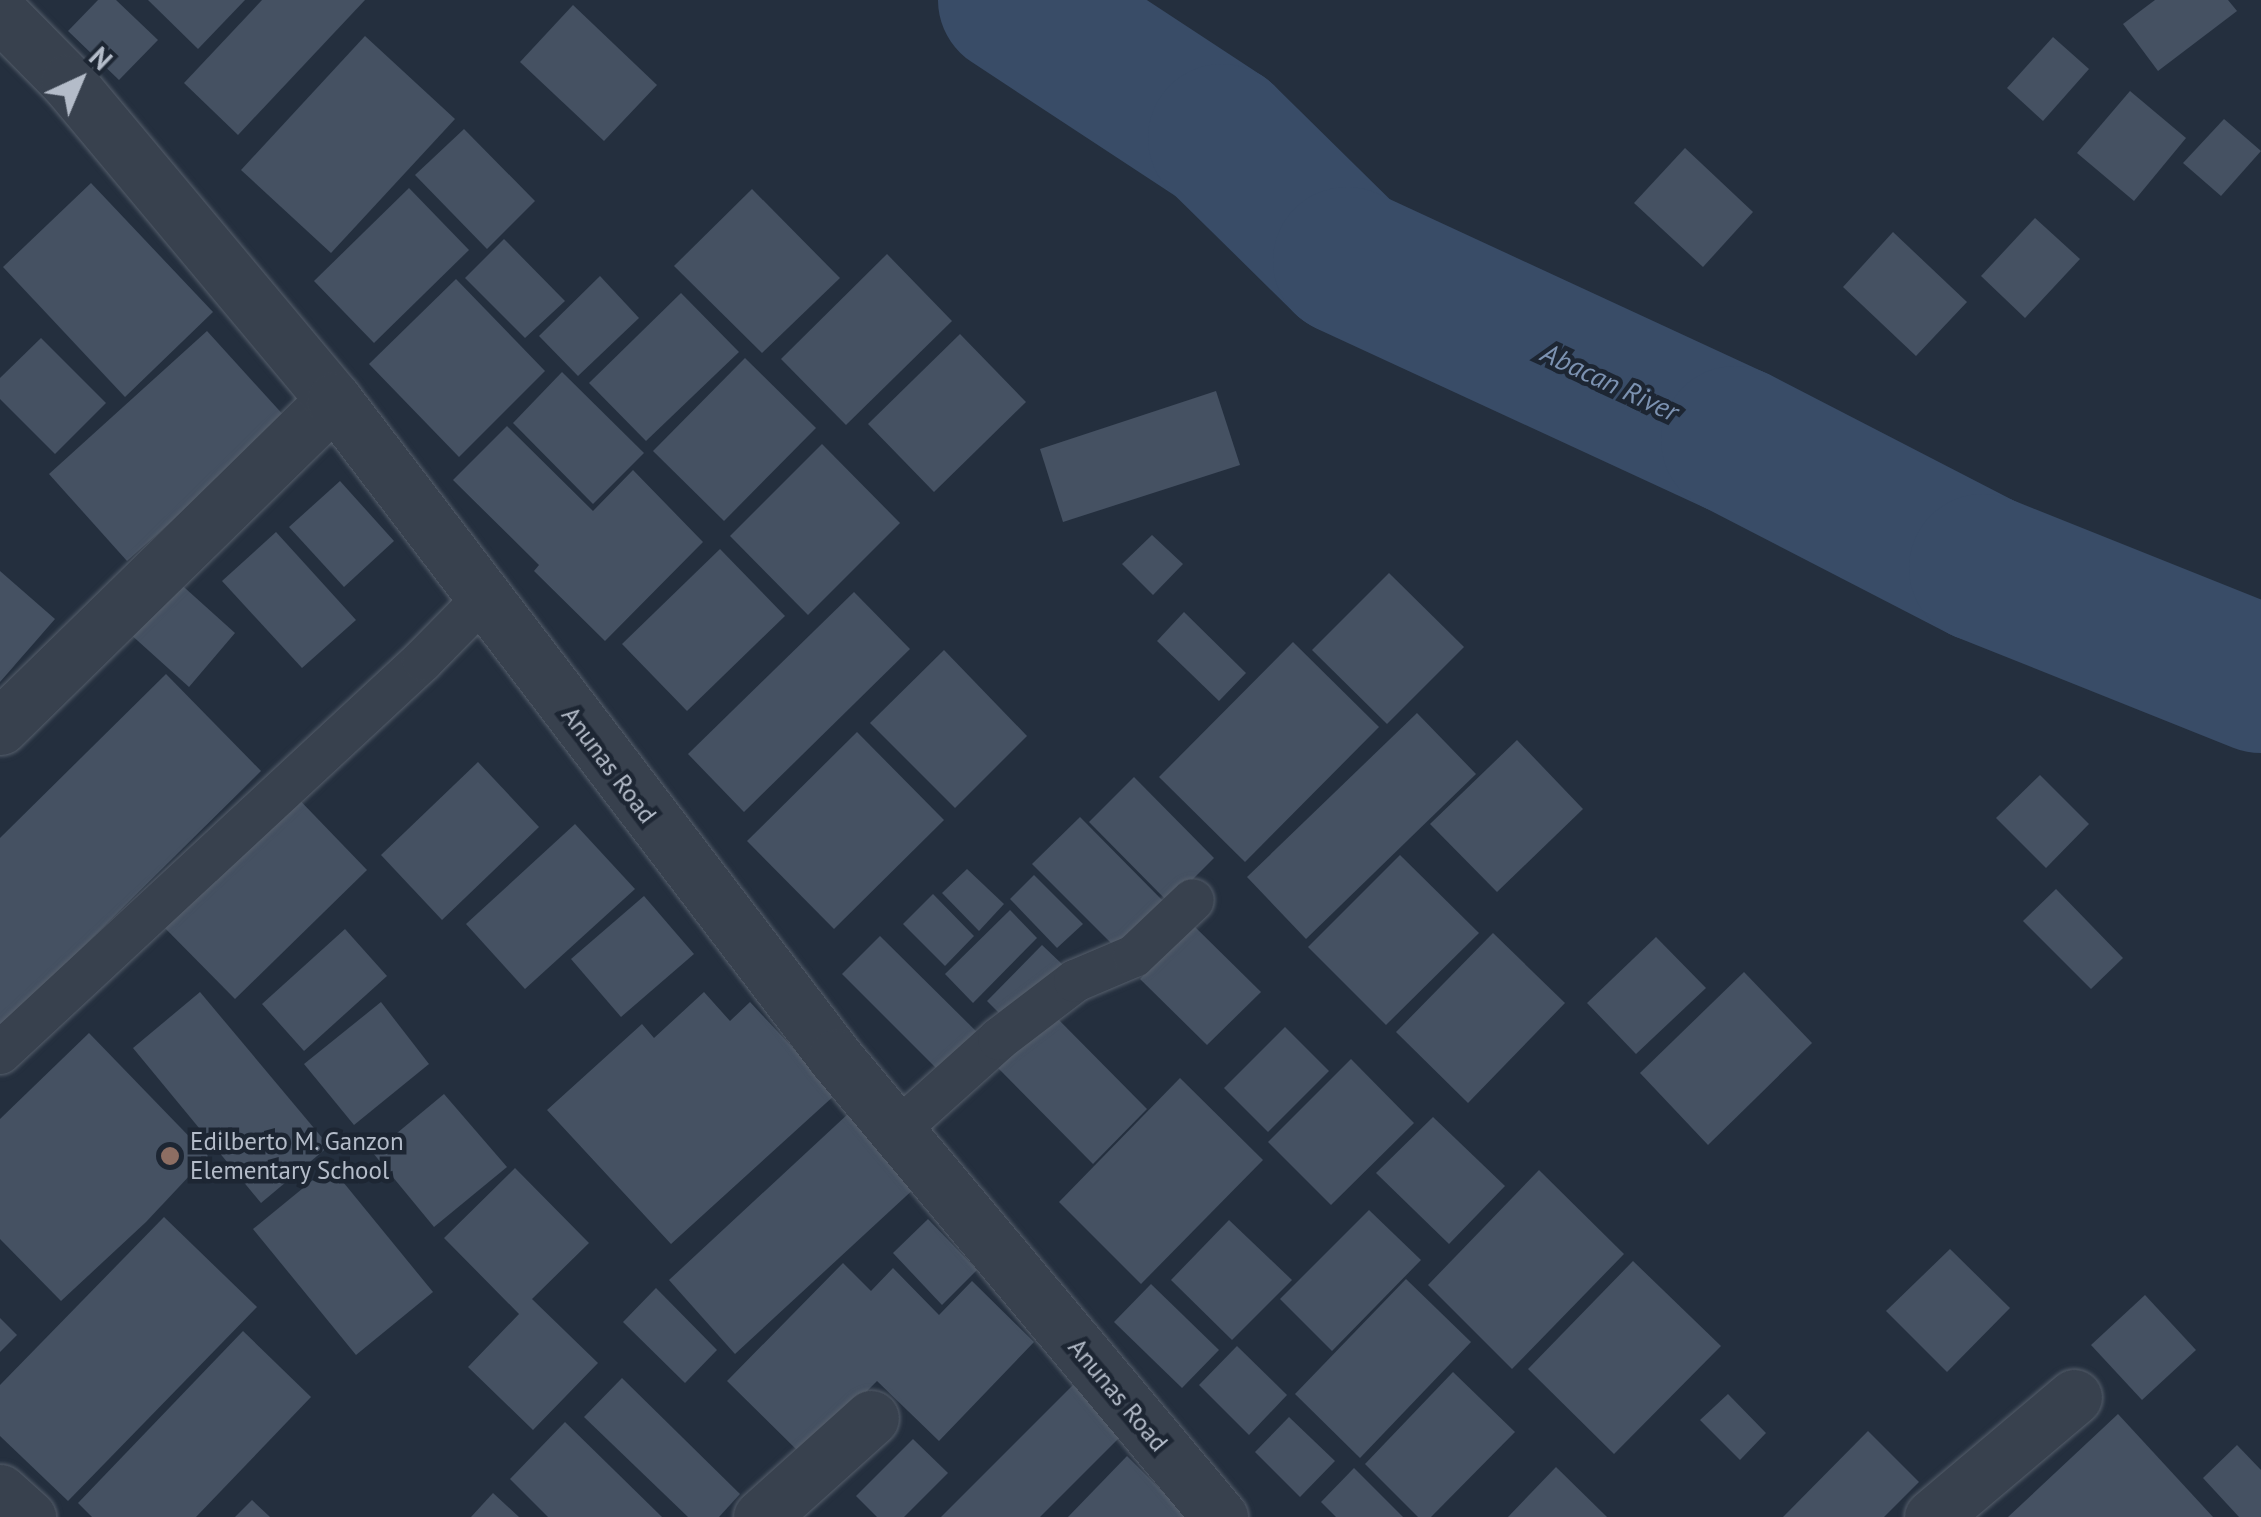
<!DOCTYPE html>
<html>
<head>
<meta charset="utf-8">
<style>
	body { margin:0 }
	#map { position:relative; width:2261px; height:1517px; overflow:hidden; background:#242f3e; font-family:"PT Sans",sans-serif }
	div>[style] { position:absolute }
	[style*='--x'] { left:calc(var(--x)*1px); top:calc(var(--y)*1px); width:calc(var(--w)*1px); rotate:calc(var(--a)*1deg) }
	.river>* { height:148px; margin:-74px; padding:0 74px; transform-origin:74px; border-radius:74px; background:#394c67 }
	.building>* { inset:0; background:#455162 }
	.roads { filter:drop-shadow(0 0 2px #565f6c) drop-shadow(0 0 2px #565f6c) }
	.service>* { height:42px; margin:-21px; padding:0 21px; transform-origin:21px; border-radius:21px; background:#38414e }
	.minor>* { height:55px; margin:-27.5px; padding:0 27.5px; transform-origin:27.5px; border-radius:27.5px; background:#38414e }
	.tertiary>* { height:55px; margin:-27.5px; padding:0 27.5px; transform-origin:27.5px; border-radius:27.5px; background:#38414e }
	.dots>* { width:28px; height:28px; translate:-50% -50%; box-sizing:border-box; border:5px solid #1d2633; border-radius:50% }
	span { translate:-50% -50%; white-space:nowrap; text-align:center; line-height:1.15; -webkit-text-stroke:9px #1d2633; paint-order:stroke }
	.street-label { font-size:25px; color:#b4bcc9 }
	.poi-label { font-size:25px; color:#b4bcc9 }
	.left { translate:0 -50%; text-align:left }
	.water-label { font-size:28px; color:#7c92b1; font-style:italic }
	.north { position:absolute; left:30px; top:30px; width:100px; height:100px; -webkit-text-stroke:8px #1d2633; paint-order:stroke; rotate:44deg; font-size:28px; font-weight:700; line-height:40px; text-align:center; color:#b4bcc9 }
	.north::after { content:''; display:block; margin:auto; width:35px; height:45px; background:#b4bcc9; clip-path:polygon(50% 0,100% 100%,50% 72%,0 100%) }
</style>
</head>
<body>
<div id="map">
	<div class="river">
		<div style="--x:1012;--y:0;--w:251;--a:33.3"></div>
		<div style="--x:1222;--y:138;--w:175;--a:44.5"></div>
		<div style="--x:1347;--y:261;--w:427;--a:24.8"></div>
		<div style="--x:1735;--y:440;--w:279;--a:27.3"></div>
		<div style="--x:1983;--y:568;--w:299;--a:21.8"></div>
	</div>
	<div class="building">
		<div style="clip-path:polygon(98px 0,116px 0,158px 40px,119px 80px,68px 31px)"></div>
		<div style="clip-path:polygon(148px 0,245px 0,198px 49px)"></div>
		<div style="clip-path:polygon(262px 0,365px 0,238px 135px,184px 83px)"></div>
		<div style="clip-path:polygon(2155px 0,2228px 0,2237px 11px,2158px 71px,2123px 24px)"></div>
		<div style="clip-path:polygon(573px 5px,657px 85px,604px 141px,520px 62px)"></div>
		<div style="clip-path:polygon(365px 36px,455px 119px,331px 253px,241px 170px)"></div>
		<div style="clip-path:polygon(2053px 37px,2089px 69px,2043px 121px,2007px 88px)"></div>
		<div style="clip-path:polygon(2130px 91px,2186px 138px,2134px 201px,2077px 153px)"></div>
		<div style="clip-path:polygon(2224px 119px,2261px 151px,2221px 196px,2183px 163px)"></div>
		<div style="clip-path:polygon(464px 129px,535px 201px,487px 249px,415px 175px)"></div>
		<div style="clip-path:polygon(1685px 148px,1753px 212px,1703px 267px,1634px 203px)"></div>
		<div style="clip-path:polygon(91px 183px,213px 312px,125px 397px,3px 267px)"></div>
		<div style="clip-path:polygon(409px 188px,469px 250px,374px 343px,314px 281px)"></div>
		<div style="clip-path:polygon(752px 189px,840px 278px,762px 353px,674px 266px)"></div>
		<div style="clip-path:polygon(2035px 218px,2080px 259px,2025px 318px,1981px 276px)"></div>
		<div style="clip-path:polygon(1893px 232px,1967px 302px,1916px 356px,1843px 287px)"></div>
		<div style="clip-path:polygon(504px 239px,565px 301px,525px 338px,465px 278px)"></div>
		<div style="clip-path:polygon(887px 254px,952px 321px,846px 425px,781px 359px)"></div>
		<div style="clip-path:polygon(600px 276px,639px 318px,578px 376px,539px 336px)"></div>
		<div style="clip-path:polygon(456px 279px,545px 371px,459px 457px,369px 364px)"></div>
		<div style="clip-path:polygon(681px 293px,739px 352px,646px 441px,589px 383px)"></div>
		<div style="clip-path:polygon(207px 331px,287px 419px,127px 561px,49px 474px)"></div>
		<div style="clip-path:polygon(960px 334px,1026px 402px,934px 492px,868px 424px)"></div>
		<div style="clip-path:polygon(41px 338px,106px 403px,55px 454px,0 399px,0 378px)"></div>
		<div style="clip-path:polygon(745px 358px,816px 428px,724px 521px,653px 451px)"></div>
		<div style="clip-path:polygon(562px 372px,644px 453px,593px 504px,513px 423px)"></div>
		<div style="clip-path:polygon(1216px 391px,1240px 465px,1063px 522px,1040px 449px)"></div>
		<div style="clip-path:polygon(507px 426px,593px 511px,633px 470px,703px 542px,605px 641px,534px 571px,539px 565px,453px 480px)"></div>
		<div style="clip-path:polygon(822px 444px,900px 523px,808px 615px,730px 536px)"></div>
		<div style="clip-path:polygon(340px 481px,394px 541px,344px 587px,289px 527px)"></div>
		<div style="clip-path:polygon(276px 532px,356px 620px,302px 668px,222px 581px)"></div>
		<div style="clip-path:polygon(1152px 535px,1183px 564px,1153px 595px,1122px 564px)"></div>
		<div style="clip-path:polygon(720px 549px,785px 616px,687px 711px,622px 644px)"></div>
		<div style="clip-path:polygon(0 571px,55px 619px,0 682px)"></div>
		<div style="clip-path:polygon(1389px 573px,1464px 647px,1387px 724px,1312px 650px)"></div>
		<div style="clip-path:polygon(175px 579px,235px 633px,189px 687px,128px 632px)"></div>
		<div style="clip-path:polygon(854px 592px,910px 649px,744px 812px,688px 754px)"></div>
		<div style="clip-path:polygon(1184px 612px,1246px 673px,1219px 701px,1157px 641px)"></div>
		<div style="clip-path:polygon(1293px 642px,1379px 727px,1245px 862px,1159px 777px)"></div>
		<div style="clip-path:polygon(944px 650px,1027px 736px,955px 808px,870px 723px)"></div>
		<div style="clip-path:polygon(166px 674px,261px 771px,0 1029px,0 838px)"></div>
		<div style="clip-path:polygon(1417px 713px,1476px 774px,1306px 939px,1247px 877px)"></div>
		<div style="clip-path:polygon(857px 732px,944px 820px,834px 929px,747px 841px)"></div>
		<div style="clip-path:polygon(1517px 740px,1583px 809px,1497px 892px,1430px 824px)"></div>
		<div style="clip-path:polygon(478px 762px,539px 827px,442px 920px,381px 855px)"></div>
		<div style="clip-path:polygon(2040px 775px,2089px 824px,2046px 868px,1996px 818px)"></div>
		<div style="clip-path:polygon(1134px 777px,1214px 858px,1169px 903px,1089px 822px)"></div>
		<div style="clip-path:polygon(288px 788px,367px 870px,235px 999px,155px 918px)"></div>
		<div style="clip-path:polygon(1080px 817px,1166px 904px,1119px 951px,1032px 864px)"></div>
		<div style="clip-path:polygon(575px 824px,635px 889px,525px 989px,466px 924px)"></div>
		<div style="clip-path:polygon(1400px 855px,1479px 933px,1386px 1025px,1308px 947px)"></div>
		<div style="clip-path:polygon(967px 869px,1004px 904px,979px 931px,942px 893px)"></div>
		<div style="clip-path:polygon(1034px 875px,1083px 924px,1057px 948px,1010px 899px)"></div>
		<div style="clip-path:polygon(2056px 889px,2123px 958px,2091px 989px,2023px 921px)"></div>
		<div style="clip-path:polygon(933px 894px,974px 936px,945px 966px,903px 924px)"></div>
		<div style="clip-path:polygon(644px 896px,694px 954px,621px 1017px,571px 959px)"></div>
		<div style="clip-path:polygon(1010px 910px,1037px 938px,973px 1003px,945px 974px)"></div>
		<div style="clip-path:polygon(1193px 925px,1261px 992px,1207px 1045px,1140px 979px)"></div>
		<div style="clip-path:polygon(345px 929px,387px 976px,304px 1051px,262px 1004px)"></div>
		<div style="clip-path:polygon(1493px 933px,1565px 1003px,1468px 1103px,1396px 1032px)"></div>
		<div style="clip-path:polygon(880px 936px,985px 1040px,946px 1078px,842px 974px)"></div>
		<div style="clip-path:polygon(1656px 937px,1706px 988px,1636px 1054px,1587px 1003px)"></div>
		<div style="clip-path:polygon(1042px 945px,1063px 965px,1006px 1020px,987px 1001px)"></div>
		<div style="clip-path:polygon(1744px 972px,1812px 1043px,1708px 1145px,1640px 1073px)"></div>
		<div style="clip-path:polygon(200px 992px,329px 1146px,261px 1203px,133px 1048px)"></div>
		<div style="clip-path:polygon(704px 992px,730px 1021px,750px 1002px,836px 1094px,671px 1244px,547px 1110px,642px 1024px,654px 1038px)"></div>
		<div style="clip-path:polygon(381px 1002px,429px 1064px,354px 1125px,304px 1064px)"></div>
		<div style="clip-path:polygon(1053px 1014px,1147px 1109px,1093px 1164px,997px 1067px)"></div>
		<div style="clip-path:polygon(1285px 1027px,1329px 1071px,1268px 1132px,1224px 1088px)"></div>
		<div style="clip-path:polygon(89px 1033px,208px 1156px,146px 1222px,61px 1301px,0 1239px,0 1119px)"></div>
		<div style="clip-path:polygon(1351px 1059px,1414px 1123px,1331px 1205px,1268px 1142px)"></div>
		<div style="clip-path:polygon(1180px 1078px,1263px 1160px,1141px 1284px,1059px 1202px)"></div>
		<div style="clip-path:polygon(444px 1094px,507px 1167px,434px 1227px,373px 1153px)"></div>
		<div style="clip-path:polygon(849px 1113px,917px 1186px,735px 1354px,669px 1280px)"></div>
		<div style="clip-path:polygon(1433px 1117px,1505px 1186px,1449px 1244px,1376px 1173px)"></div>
		<div style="clip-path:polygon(330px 1166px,433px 1292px,356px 1355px,253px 1229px)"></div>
		<div style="clip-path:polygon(515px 1168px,589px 1243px,532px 1299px,598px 1363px,533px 1430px,468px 1367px,519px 1314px,444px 1238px)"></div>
		<div style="clip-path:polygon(1539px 1170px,1624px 1254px,1512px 1369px,1428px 1285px)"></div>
		<div style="clip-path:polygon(1369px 1210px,1421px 1260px,1332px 1351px,1280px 1299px)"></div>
		<div style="clip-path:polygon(164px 1217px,257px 1307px,68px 1501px,0 1436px,0 1385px)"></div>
		<div style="clip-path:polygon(928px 1219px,977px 1270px,942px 1305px,893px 1253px)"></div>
		<div style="clip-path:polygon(1229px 1220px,1292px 1280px,1232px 1340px,1171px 1280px)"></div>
		<div style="clip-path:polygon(1950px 1249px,2010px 1308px,1947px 1372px,1886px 1311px)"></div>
		<div style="clip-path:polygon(1633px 1261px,1721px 1346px,1614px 1454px,1528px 1369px)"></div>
		<div style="clip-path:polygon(843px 1263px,871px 1291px,893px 1268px,939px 1315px,972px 1281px,1034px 1342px,939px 1441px,877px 1381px,803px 1456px,727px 1381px)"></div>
		<div style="clip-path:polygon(1406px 1279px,1471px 1342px,1360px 1458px,1295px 1394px)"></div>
		<div style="clip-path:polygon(1151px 1284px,1219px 1350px,1182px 1388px,1114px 1322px)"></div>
		<div style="clip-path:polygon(656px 1288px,717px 1350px,685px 1383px,623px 1322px)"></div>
		<div style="clip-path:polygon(2145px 1295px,2196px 1350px,2142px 1400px,2091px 1345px)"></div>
		<div style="clip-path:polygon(0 1318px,17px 1335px,0 1352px)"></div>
		<div style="clip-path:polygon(243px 1331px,311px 1397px,196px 1517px,92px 1517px,78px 1503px)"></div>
		<div style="clip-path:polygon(1237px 1346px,1287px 1395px,1249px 1435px,1199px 1385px)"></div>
		<div style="clip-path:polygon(1453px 1372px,1515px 1432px,1431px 1517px,1418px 1517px,1365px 1464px)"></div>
		<div style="clip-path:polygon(622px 1378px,740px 1494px,719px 1517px,688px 1517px,584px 1417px)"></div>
		<div style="clip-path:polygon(1073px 1385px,1122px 1435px,1040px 1517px,941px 1517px)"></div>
		<div style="clip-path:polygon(1728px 1394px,1766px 1433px,1740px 1460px,1700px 1420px)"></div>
		<div style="clip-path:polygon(2118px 1414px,2213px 1517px,2008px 1517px)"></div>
		<div style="clip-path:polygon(1289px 1417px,1335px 1461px,1300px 1497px,1255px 1452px)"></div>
		<div style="clip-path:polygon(565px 1422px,662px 1517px,548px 1517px,510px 1479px)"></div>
		<div style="clip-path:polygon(1868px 1431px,1919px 1482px,1884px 1517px,1783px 1517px)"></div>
		<div style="clip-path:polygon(913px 1439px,948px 1473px,904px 1517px,877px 1517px,856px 1496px)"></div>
		<div style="clip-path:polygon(2237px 1445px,2261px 1470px,2261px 1517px,2239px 1517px,2203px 1478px)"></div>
		<div style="clip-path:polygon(1127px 1456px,1188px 1517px,1068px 1517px)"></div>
		<div style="clip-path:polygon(1556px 1467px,1607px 1517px,1508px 1517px)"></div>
		<div style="clip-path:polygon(1354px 1468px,1403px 1517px,1336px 1517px,1321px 1502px)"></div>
		<div style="clip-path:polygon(493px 1493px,519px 1517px,471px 1517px)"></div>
		<div style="clip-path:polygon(252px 1500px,270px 1517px,235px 1517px)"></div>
	</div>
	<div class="roads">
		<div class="service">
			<div style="--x:0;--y:1053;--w:577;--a:-42.89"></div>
			<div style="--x:423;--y:660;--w:87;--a:-45.5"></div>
			<div style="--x:897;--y:1131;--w:137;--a:-42"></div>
			<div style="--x:999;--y:1039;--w:96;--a:-37.3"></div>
			<div style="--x:1075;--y:981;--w:64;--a:-23"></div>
			<div style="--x:1134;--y:956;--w:81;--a:-43.5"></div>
		</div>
		<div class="minor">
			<div style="--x:0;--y:727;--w:467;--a:-44.4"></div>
			<div style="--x:0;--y:1492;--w:38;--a:42"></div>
			<div style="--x:761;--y:1517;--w:148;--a:-42"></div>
			<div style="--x:1932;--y:1517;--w:186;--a:-40.2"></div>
		</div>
		<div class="tertiary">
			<div style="--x:0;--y:13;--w:97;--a:45.4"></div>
			<div style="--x:68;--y:82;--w:415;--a:50.1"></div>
			<div style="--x:334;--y:400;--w:826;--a:52.67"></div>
			<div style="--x:835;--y:1057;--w:600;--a:50.07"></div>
		</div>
	</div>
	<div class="dots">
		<div style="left:170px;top:1156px;background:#8d6e63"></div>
	</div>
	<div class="street-label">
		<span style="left:609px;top:765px;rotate:53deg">Anunas Road</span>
		<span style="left:1118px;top:1395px;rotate:50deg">Anunas Road</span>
	</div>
	<div class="poi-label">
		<span class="left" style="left:190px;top:1156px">Edilberto M. Ganzon<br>Elementary School</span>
	</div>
	<div class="water-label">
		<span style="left:1610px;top:382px;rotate:25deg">Abacan River</span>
	</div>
	<div class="north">N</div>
</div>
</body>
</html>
